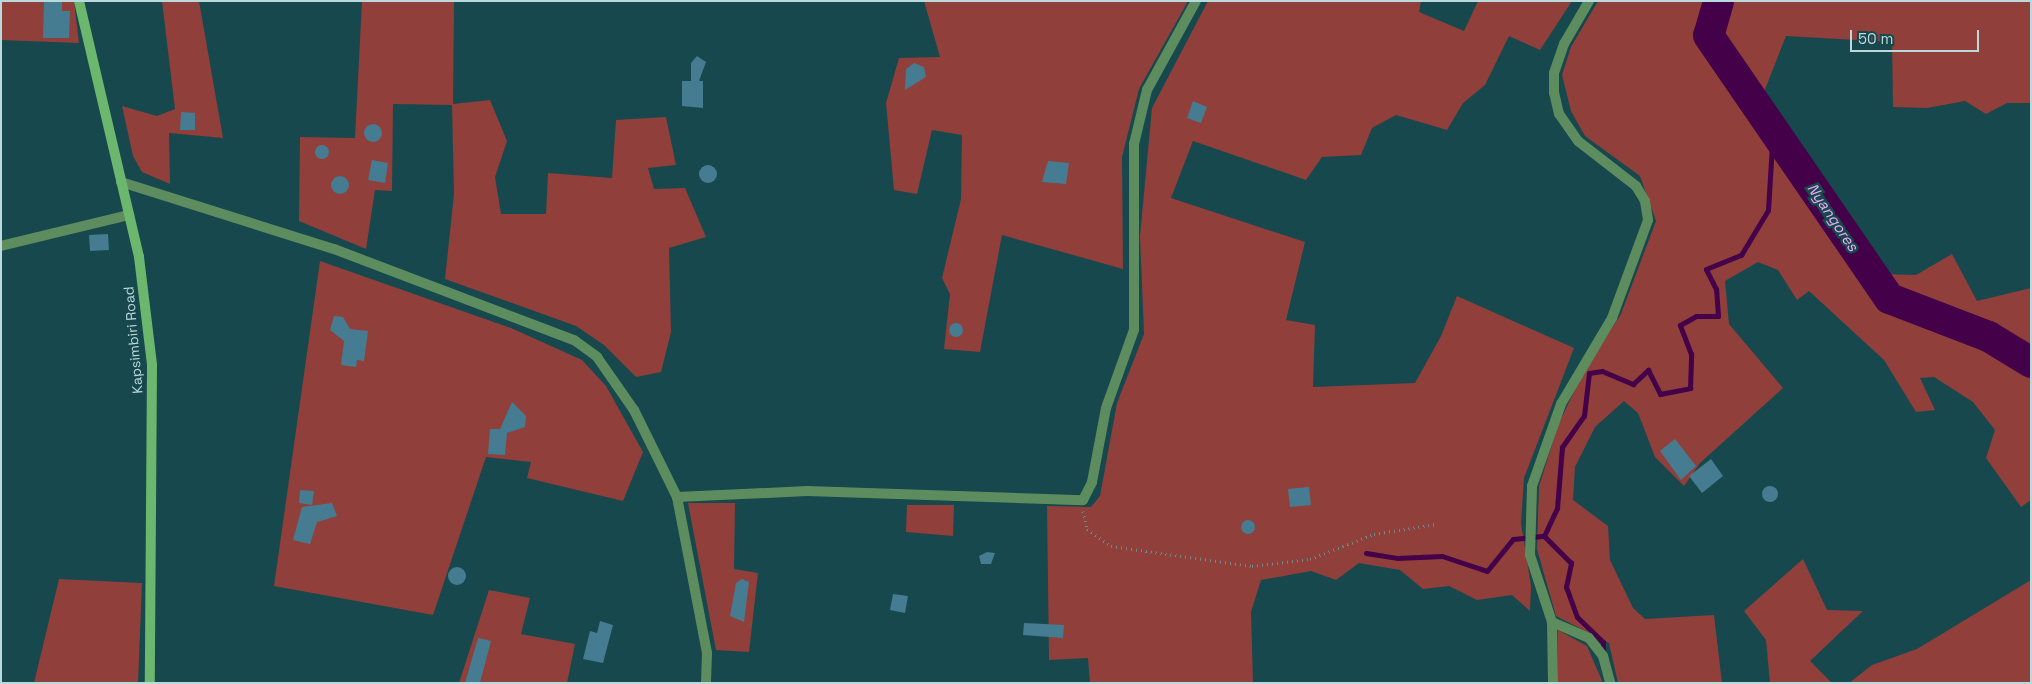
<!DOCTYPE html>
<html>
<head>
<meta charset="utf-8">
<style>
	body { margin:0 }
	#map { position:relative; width:2032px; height:684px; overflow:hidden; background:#16484d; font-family:"Space Grotesk",sans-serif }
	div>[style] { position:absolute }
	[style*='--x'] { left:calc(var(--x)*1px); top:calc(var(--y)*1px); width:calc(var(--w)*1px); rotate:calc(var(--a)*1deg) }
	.green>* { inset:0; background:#903f3b }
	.stream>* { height:5px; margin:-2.5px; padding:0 2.5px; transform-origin:2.5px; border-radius:2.5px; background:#440049 }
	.river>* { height:31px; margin:-15.5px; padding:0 15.5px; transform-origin:15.5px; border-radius:15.5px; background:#440049 }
	.building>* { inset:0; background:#467c91 }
	.round { border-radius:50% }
	.path>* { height:3px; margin-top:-1.5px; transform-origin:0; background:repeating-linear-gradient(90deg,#658e92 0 1px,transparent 0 5px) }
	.street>* { height:10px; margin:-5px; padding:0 5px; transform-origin:5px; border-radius:5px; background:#5d8d5e }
	.secondary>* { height:10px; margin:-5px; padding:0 5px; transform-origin:5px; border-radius:5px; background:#6ab76d }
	span { translate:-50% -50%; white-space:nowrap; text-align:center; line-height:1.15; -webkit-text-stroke:5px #16484d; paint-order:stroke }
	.street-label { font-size:14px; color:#bad9dc }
	.water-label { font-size:15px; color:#f3abf7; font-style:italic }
	.frame { position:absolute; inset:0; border:2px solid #bad9dc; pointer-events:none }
	.scale { position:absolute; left:1850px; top:30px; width:129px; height:22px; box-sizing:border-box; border:2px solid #bad9dc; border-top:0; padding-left:6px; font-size:15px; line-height:18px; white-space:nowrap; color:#bad9dc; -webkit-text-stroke:4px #16484d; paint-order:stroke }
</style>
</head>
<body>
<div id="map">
	<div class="green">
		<div style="clip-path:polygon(1px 1px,74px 1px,79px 43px,1px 40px)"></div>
		<div style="clip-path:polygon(162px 1px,199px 1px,223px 138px,169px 133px,170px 184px,142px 172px,133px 156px,122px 106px,157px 116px,175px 109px)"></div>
		<div style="clip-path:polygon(362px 1px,454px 1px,453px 104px,490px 100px,507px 141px,495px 177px,501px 214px,546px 214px,548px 173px,612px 178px,616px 120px,666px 117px,676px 165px,648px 168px,654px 189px,685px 188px,706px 237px,669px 248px,671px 332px,661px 372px,636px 377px,604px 345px,576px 326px,445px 279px,454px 194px,452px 105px,393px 104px,392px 191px,375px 190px,366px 249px,299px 221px,300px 137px,355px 138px)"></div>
		<div style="clip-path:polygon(924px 1px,1188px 1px,1139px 89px,1122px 157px,1123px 269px,1002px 235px,980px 352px,944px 349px,950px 294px,942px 278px,961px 199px,962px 135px,932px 130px,917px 194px,894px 190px,886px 103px,899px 58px,940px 57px)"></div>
		<div style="clip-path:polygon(1208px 1px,1421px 1px,1419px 12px,1464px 31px,1478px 1px,1572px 1px,1540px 50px,1509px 36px,1485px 85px,1463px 103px,1447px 130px,1396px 115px,1372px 128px,1361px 155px,1322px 157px,1306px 180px,1193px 141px,1171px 198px,1305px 242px,1286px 320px,1315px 325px,1313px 387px,1415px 383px,1441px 336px,1457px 296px,1574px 348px,1524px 478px,1521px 523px,1531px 586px,1530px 611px,1512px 595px,1477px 600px,1449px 586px,1423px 589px,1400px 570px,1359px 563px,1336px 580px,1311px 571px,1261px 580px,1251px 612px,1253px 683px,1090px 683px,1088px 658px,1049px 660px,1047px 506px,1091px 507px,1100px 496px,1117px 403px,1144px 334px,1140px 236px,1152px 108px)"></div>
		<div style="clip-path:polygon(1598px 1px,2031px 1px,2031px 103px,2007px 103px,1986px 114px,1965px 101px,1927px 108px,1893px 107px,1892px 42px,1786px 36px,1764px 92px,1882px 274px,1916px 275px,1952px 254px,1977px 301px,2031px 288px,2031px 500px,2021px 507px,1986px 458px,1995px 430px,1973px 402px,1934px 377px,1920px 378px,1935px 410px,1916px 412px,1884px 360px,1809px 291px,1797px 300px,1778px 270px,1758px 262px,1725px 281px,1729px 324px,1783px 388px,1700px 463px,1684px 486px,1655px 457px,1638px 413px,1624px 401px,1595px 427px,1575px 467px,1573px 500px,1608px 526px,1610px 560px,1633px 608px,1645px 619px,1714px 615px,1722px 683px,1618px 683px,1609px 643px,1556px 616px,1537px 549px,1539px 486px,1559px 423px,1582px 375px,1621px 314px,1656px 221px,1640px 176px,1585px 136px,1571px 111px,1562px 75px,1571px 47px)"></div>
		<div style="clip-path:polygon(320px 261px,511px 328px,582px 360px,606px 386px,643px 452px,623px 501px,527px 478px,531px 462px,486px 457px,433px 615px,274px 586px)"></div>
		<div style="clip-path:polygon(688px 503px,735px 503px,734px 569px,758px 573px,749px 652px,716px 650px)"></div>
		<div style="clip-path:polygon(907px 505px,954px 505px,953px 536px,906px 532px)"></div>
		<div style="clip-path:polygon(1803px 559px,1827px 610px,1863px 611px,1810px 661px,1832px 683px,1770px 683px,1766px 640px,1744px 611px)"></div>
		<div style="clip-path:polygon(59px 579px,142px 583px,138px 683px,34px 683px)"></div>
		<div style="clip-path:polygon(2031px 580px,2031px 683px,1849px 683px,1872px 665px,1917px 649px)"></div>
		<div style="clip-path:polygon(489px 590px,530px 598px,521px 634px,575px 644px,567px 683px,459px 683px)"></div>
		<div style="clip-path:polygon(1558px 630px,1587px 646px,1603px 683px,1558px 683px)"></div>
	</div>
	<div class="stream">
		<div style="--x:1366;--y:553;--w:31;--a:9"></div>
		<div style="--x:1397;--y:558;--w:45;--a:-2.5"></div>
		<div style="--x:1442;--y:556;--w:47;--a:18.4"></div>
		<div style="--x:1487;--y:571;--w:41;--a:-50.9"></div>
		<div style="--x:1513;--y:539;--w:31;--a:-6"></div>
		<div style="--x:1603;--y:655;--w:13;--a:-90"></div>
		<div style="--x:1603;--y:642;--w:36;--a:-136"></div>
		<div style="--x:1577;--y:617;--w:32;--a:-110"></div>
		<div style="--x:1566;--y:587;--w:25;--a:-78"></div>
		<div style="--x:1571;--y:563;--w:38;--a:-135"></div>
		<div style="--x:1544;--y:536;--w:31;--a:-65"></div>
		<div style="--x:1557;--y:508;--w:61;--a:-85.3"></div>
		<div style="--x:1562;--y:447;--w:38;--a:-55"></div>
		<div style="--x:1584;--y:416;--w:43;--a:-83.4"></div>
		<div style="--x:1589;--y:373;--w:13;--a:-9"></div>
		<div style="--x:1602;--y:371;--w:34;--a:23"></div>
		<div style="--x:1633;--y:384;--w:21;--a:-43"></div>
		<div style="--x:1648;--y:370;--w:27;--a:63"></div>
		<div style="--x:1660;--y:394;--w:31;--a:-11"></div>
		<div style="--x:1690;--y:388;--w:34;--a:-88"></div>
		<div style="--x:1691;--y:354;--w:31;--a:-111"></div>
		<div style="--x:1680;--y:325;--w:18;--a:-29"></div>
		<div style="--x:1696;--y:316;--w:22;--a:0"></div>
		<div style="--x:1718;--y:316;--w:27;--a:-94"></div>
		<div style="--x:1716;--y:289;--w:22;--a:-117"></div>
		<div style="--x:1706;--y:269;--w:38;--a:-22"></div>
		<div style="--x:1741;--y:255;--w:52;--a:-59"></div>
		<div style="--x:1768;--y:210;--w:81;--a:-86.5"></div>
	</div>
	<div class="river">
		<div style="--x:1718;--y:1;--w:35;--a:106"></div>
		<div style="--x:1708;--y:35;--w:319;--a:55.5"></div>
		<div style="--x:1889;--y:298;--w:106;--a:21"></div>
		<div style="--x:1988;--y:336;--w:50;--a:31.2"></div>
	</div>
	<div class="building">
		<div style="clip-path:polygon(44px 1px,62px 1px,62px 11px,70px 11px,69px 38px,43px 38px)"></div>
		<div style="clip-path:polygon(697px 56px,706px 62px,699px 81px,703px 81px,703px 108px,682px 106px,682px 81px,691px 81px,691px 63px)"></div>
		<div style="clip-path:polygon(914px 63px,924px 67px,926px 77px,905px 90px,906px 69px)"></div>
		<div style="clip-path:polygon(1193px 101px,1207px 107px,1201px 123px,1187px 118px)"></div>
		<div style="clip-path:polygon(181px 112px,195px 113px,195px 130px,180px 130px)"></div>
		<div class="round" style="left:364px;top:124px;width:18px;height:18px"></div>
		<div class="round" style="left:315px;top:145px;width:14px;height:14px"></div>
		<div style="clip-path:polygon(372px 160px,388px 163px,385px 183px,368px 180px)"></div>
		<div style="clip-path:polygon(1048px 161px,1069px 163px,1066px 184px,1042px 182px)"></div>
		<div class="round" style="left:699px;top:165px;width:18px;height:18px"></div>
		<div class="round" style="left:331px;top:176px;width:18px;height:18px"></div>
		<div style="clip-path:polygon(108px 234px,109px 250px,90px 251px,89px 235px)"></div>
		<div style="clip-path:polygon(334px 316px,343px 317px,350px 329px,368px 331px,364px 361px,357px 360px,356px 367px,341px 365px,344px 341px,330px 330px)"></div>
		<div class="round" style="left:949px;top:323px;width:14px;height:14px"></div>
		<div style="clip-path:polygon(512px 402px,526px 416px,525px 427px,507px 433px,505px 455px,488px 454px,490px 429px,500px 429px)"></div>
		<div style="clip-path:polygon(1675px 439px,1696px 466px,1681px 480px,1660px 451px)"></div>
		<div style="clip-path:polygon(1711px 459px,1723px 476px,1702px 493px,1689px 476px)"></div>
		<div class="round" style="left:1762px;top:486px;width:16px;height:16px"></div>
		<div style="clip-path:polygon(1309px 487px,1311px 505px,1290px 507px,1288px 489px)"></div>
		<div style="clip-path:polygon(300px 490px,314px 491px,312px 505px,299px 503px)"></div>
		<div style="clip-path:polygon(332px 503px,337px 516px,317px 522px,310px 544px,293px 540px,302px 507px)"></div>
		<div class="round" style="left:1241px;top:520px;width:14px;height:14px"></div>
		<div style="clip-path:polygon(987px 552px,995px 553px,991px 564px,981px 564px,979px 556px)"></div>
		<div class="round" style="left:448px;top:567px;width:18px;height:18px"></div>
		<div style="clip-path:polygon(742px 579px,749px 582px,744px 622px,730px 616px,736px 583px)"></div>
		<div style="clip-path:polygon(893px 594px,908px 596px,905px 613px,890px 610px)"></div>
		<div style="clip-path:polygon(600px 621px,613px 625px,603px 663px,583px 659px,590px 631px,597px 633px)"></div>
		<div style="clip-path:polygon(1024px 623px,1064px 625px,1063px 638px,1023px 635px)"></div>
		<div style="clip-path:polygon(478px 638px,491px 641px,480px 683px,465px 683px)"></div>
	</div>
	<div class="path">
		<div style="--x:1083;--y:511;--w:18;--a:77"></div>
		<div style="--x:1087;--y:529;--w:29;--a:35"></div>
		<div style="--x:1111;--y:546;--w:142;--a:8.1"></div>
		<div style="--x:1252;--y:566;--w:58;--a:-6.9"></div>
		<div style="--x:1310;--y:559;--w:69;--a:-21.3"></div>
		<div style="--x:1374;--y:534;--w:63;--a:-9.2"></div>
	</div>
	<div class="street">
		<div style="--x:121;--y:182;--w:223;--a:17.5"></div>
		<div style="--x:334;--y:249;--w:257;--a:20.8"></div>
		<div style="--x:574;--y:340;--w:29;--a:36"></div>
		<div style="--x:597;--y:357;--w:65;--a:55.1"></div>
		<div style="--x:634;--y:410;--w:97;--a:63.7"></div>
		<div style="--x:677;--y:497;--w:159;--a:79.1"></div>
		<div style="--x:707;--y:653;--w:30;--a:92"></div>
		<div style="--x:1;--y:246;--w:132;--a:-13.6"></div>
		<div style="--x:677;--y:497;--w:130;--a:-2.6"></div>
		<div style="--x:807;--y:491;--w:276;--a:1.9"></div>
		<div style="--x:1083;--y:500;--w:20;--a:-63"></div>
		<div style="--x:1092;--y:482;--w:75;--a:-79.3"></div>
		<div style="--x:1106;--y:408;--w:83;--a:-70.3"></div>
		<div style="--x:1134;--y:330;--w:186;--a:-90"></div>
		<div style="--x:1134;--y:144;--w:56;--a:-76.5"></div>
		<div style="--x:1147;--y:90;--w:102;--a:-61.2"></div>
		<div style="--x:1552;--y:622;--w:40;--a:23.4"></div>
		<div style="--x:1589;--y:638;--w:23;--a:52"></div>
		<div style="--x:1603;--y:656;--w:28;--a:75"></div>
		<div style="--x:1553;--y:683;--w:61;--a:-90.9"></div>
		<div style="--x:1552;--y:622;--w:71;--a:-108.2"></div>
		<div style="--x:1530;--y:555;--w:69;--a:-88.3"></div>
		<div style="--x:1532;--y:486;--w:87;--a:-70.5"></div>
		<div style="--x:1561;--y:404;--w:100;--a:-59.3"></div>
		<div style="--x:1612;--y:318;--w:104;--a:-69.8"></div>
		<div style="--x:1648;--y:220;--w:19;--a:-99"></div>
		<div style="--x:1645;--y:201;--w:17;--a:-121"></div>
		<div style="--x:1636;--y:186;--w:73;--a:-142.2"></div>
		<div style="--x:1578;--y:141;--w:33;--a:-125"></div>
		<div style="--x:1559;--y:114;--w:22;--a:-103"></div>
		<div style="--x:1554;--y:93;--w:20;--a:-90"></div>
		<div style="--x:1554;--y:73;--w:31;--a:-71"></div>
		<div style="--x:1564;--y:44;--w:50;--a:-59.8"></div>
	</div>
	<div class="secondary">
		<div style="--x:79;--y:1;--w:263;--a:76.8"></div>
		<div style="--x:139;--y:257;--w:109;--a:83.1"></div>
		<div style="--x:152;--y:365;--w:318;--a:90.4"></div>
	</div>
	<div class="street-label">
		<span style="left:133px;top:340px;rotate:-95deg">Kapsimbiri Road</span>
	</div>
	<div class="water-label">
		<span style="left:1833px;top:217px;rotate:56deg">Nyangores</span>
	</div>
	<div class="frame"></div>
	<div class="scale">50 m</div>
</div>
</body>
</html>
